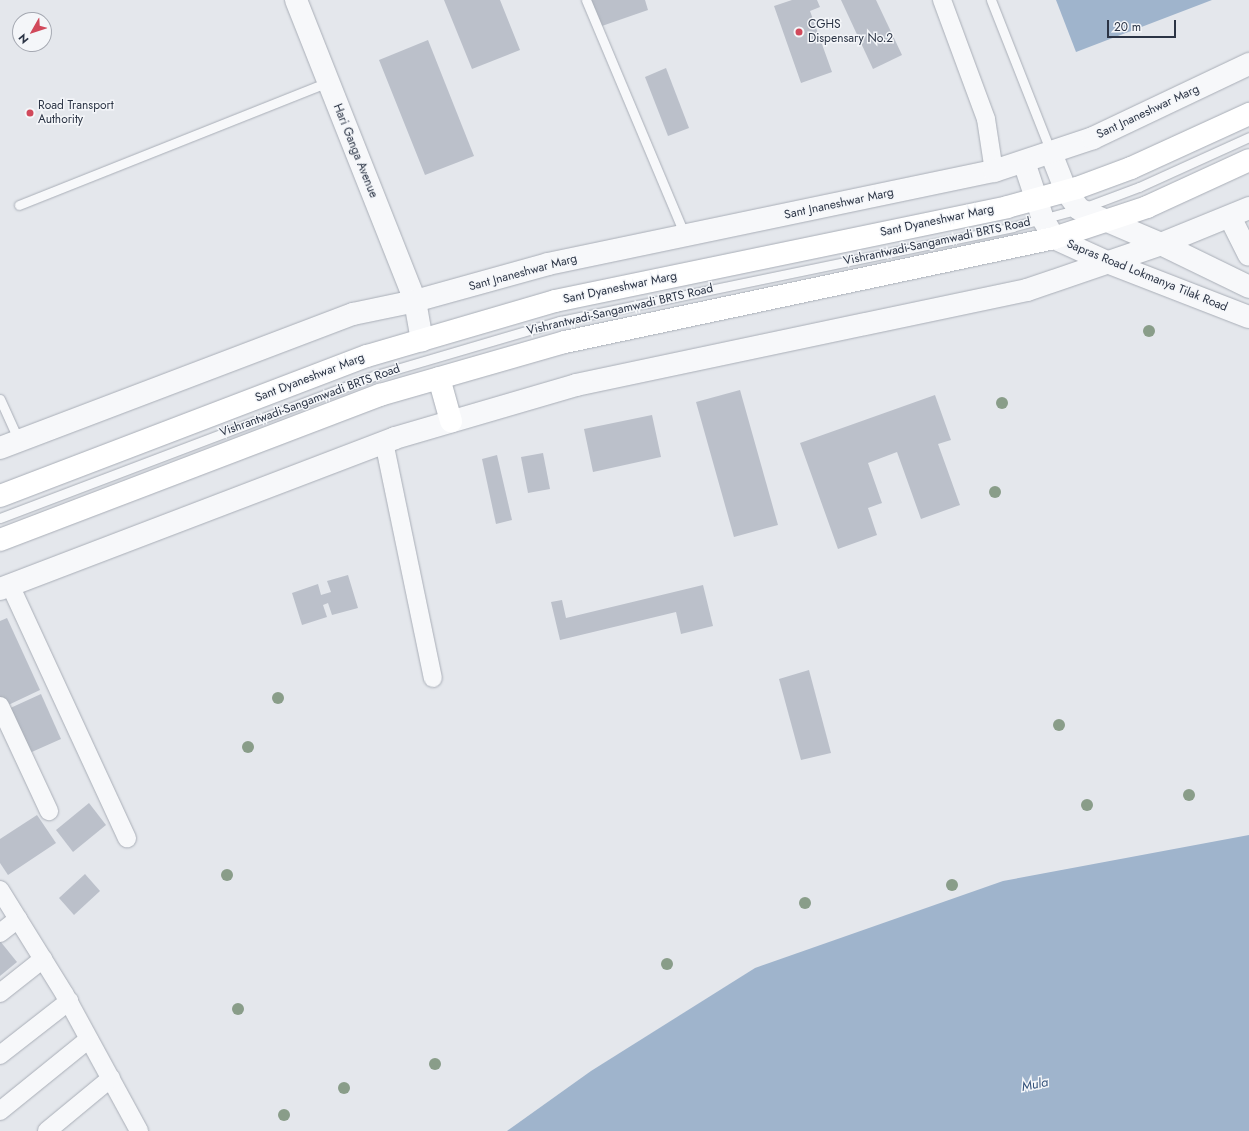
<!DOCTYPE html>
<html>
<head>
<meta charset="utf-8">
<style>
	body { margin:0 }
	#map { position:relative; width:1249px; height:1131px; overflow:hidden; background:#e4e7ec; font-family:Jost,sans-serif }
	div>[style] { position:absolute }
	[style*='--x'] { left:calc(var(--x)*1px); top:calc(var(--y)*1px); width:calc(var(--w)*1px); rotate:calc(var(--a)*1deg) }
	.water>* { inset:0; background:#9fb4cc }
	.building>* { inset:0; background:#bbc0ca }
	.roads { filter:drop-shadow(0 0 1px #a9aeb7) drop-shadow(0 0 1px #a9aeb7) }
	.service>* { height:9px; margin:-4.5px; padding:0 4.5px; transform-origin:4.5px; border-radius:4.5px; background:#f7f8fa }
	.minor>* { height:18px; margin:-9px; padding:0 9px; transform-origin:9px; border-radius:9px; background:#f7f8fa }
	.tertiary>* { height:22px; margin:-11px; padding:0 11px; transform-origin:11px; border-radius:11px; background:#f7f8fa }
	.primary>* { height:22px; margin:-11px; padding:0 11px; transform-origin:11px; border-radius:11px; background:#fff }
	.trees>* { width:12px; height:12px; margin:-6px; border-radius:50%; background:#899d89 }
	.dots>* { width:11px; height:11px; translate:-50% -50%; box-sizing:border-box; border:2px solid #f4f6f9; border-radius:50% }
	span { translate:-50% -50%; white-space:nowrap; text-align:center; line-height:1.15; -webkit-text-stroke:3px #f4f6f9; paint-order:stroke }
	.poi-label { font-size:12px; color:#2b3445 }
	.left { translate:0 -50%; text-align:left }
	.street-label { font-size:12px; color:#2b3445 }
	.water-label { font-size:13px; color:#34527a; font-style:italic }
	.north { position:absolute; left:12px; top:12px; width:40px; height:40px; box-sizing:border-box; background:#f4f6f9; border:1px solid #a4a8b1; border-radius:50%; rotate:231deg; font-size:11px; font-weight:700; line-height:16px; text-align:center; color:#2b3445 }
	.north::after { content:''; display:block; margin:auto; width:14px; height:18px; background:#d1495b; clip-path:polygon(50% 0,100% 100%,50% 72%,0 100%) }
	.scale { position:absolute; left:1107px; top:20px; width:69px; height:18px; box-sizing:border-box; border:2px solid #2b3445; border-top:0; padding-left:5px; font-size:12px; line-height:14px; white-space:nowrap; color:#2b3445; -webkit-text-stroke:3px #f4f6f9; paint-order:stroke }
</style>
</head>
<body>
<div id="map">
	<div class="water">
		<div style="clip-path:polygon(1056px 0,1212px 0,1076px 52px)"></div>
		<div style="clip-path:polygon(1249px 835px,1249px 1131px,507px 1131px,591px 1071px,755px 968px,1003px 881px)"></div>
	</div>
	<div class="building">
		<div style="clip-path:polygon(444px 0,500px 0,520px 50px,472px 69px)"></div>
		<div style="clip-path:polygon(590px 0,645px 0,648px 10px,599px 27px)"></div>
		<div style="clip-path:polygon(792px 0,817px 0,820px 7px,810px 11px,832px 72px,801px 83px,774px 6px)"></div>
		<div style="clip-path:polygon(841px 0,876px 0,902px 55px,873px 69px)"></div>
		<div style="clip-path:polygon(428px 40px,474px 156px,425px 175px,379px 60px)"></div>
		<div style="clip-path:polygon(666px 68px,689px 128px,668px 136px,645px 77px)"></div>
		<div style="clip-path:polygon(740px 390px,778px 525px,734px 537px,696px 402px)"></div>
		<div style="clip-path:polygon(935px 395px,951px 440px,938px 444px,960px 505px,921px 519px,897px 452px,868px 463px,882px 503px,868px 508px,877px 535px,838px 549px,800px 443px)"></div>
		<div style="clip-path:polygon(652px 415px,661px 457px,593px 472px,584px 429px)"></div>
		<div style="clip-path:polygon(543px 453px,550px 489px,528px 493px,521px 457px)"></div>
		<div style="clip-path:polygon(497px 455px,512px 520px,496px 524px,482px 459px)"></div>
		<div style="clip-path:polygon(348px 575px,358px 608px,332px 615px,328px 603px,323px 605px,327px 617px,302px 625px,292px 593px,318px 584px,321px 595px,331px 592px,327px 581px)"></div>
		<div style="clip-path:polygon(703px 585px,713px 626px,681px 634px,676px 612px,560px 640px,551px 602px,562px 600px,566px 618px)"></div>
		<div style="clip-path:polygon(7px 618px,40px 690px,4px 707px,0 699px,0 621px)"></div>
		<div style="clip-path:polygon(809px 670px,831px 753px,801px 760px,779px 679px)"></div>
		<div style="clip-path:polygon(41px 694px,61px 739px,25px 755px,6px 710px)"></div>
		<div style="clip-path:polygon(89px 803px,106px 825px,73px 852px,56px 830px)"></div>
		<div style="clip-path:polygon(37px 815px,56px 843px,8px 875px,0 863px,0 839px)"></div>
		<div style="clip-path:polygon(85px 874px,100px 891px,74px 915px,59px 898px)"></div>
		<div style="clip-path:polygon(0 941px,17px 962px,0 976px)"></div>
	</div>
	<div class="roads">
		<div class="service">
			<div style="--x:586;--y:0;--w:256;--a:67.2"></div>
			<div style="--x:991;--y:0;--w:163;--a:68.5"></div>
			<div style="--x:19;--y:205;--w:333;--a:-21.7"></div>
			<div style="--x:0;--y:399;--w:46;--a:65.7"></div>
			<div style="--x:0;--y:518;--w:399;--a:-20.8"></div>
			<div style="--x:373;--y:376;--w:195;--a:-16.4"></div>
			<div style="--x:560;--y:321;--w:462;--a:-11.7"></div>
			<div style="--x:1012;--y:227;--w:73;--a:-15"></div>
			<div style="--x:1083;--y:208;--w:60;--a:-20.6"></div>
			<div style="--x:1139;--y:187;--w:121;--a:-24.4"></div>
		</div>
		<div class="minor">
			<div style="--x:942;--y:0;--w:127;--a:69.7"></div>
			<div style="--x:986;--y:119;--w:53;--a:81.3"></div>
			<div style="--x:384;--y:442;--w:241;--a:78.3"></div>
			<div style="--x:10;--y:585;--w:279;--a:65.2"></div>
			<div style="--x:0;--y:706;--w:116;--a:65"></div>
			<div style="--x:0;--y:890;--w:123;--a:58.2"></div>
			<div style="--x:65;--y:995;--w:155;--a:61.4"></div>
			<div style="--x:0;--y:933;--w:23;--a:-38"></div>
			<div style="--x:0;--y:993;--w:55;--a:-38.3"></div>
			<div style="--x:0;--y:1055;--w:88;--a:-38"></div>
			<div style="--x:0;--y:1111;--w:114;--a:-39"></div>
			<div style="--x:47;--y:1131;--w:83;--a:-39.6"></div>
		</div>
		<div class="tertiary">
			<div style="--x:296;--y:0;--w:324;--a:68.4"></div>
			<div style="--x:415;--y:301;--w:40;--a:80"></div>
			<div style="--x:1051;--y:153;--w:41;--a:68.5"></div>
			<div style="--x:1066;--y:191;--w:22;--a:54"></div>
			<div style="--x:1079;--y:209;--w:89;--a:23.1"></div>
			<div style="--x:1161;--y:244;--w:98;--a:26"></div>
			<div style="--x:1024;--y:162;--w:60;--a:71.6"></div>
			<div style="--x:1043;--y:219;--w:22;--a:60"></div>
			<div style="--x:1054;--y:238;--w:58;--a:24.4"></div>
			<div style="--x:1107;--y:262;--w:152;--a:21.2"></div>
			<div style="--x:1230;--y:217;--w:42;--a:63.4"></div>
			<div style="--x:0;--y:448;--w:378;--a:-20.8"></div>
			<div style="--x:353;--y:314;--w:63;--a:-11.8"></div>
			<div style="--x:415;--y:301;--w:138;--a:-15.5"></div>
			<div style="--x:548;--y:264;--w:456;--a:-11.8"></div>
			<div style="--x:994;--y:171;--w:104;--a:-18.4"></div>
			<div style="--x:1093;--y:138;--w:173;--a:-25.4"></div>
			<div style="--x:0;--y:589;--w:423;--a:-20.9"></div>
			<div style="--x:395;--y:438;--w:189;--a:-16.3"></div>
			<div style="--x:576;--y:385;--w:461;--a:-11.9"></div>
			<div style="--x:1027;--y:290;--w:142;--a:-18.9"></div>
			<div style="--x:1161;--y:244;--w:95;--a:-22.2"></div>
		</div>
		<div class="primary">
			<div style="--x:439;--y:378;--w:45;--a:74.4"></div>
			<div style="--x:0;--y:496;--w:393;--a:-20.9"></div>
			<div style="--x:367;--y:356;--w:196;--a:-16.3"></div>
			<div style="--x:555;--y:301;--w:462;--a:-11.7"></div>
			<div style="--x:1007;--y:207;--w:73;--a:-15.2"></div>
			<div style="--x:1077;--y:188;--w:58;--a:-20.3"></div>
			<div style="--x:1131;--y:168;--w:130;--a:-24.6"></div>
			<div style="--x:0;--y:540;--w:407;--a:-20.9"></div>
			<div style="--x:380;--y:395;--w:192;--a:-16"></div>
			<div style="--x:565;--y:342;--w:500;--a:-12"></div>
			<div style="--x:1054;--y:238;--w:98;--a:-18.4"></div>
			<div style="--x:1147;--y:207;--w:112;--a:-24.7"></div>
		</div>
	</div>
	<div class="trees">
		<div style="left:1149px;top:331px"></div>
		<div style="left:1002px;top:403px"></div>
		<div style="left:995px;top:492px"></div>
		<div style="left:278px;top:698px"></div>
		<div style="left:1059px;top:725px"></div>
		<div style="left:248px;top:747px"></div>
		<div style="left:1189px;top:795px"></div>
		<div style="left:1087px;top:805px"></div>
		<div style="left:227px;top:875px"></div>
		<div style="left:952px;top:885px"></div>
		<div style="left:805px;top:903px"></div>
		<div style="left:667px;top:964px"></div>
		<div style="left:238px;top:1009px"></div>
		<div style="left:435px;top:1064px"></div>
		<div style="left:344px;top:1088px"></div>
		<div style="left:284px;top:1115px"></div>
	</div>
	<div class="dots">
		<div style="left:799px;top:32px;background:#d1495b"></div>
		<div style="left:30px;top:113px;background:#d1495b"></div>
	</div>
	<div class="poi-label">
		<span class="left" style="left:808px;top:32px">CGHS<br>Dispensary No.2</span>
		<span class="left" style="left:38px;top:113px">Road Transport<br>Authority</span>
	</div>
	<div class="street-label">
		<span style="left:1148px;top:112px;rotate:-25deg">Sant Jnaneshwar Marg</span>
		<span style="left:355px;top:151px;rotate:68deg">Hari Ganga Avenue</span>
		<span style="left:839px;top:204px;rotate:-12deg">Sant Jnaneshwar Marg</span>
		<span style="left:937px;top:221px;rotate:-12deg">Sant Dyaneshwar Marg</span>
		<span style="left:937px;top:242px;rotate:-12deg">Vishrantwadi-Sangamwadi BRTS Road</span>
		<span style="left:523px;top:273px;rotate:-15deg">Sant Jnaneshwar Marg</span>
		<span style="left:1147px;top:276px;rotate:22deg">Sapras Road Lokmanya Tilak Road</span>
		<span style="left:620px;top:288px;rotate:-12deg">Sant Dyaneshwar Marg</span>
		<span style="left:620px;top:310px;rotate:-13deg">Vishrantwadi-Sangamwadi BRTS Road</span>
		<span style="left:310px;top:378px;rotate:-21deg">Sant Dyaneshwar Marg</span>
		<span style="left:310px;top:401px;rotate:-20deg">Vishrantwadi-Sangamwadi BRTS Road</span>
	</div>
	<div class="water-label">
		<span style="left:1035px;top:1085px;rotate:-11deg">Mula</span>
	</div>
	<div class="north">N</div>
	<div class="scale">20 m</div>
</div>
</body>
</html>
